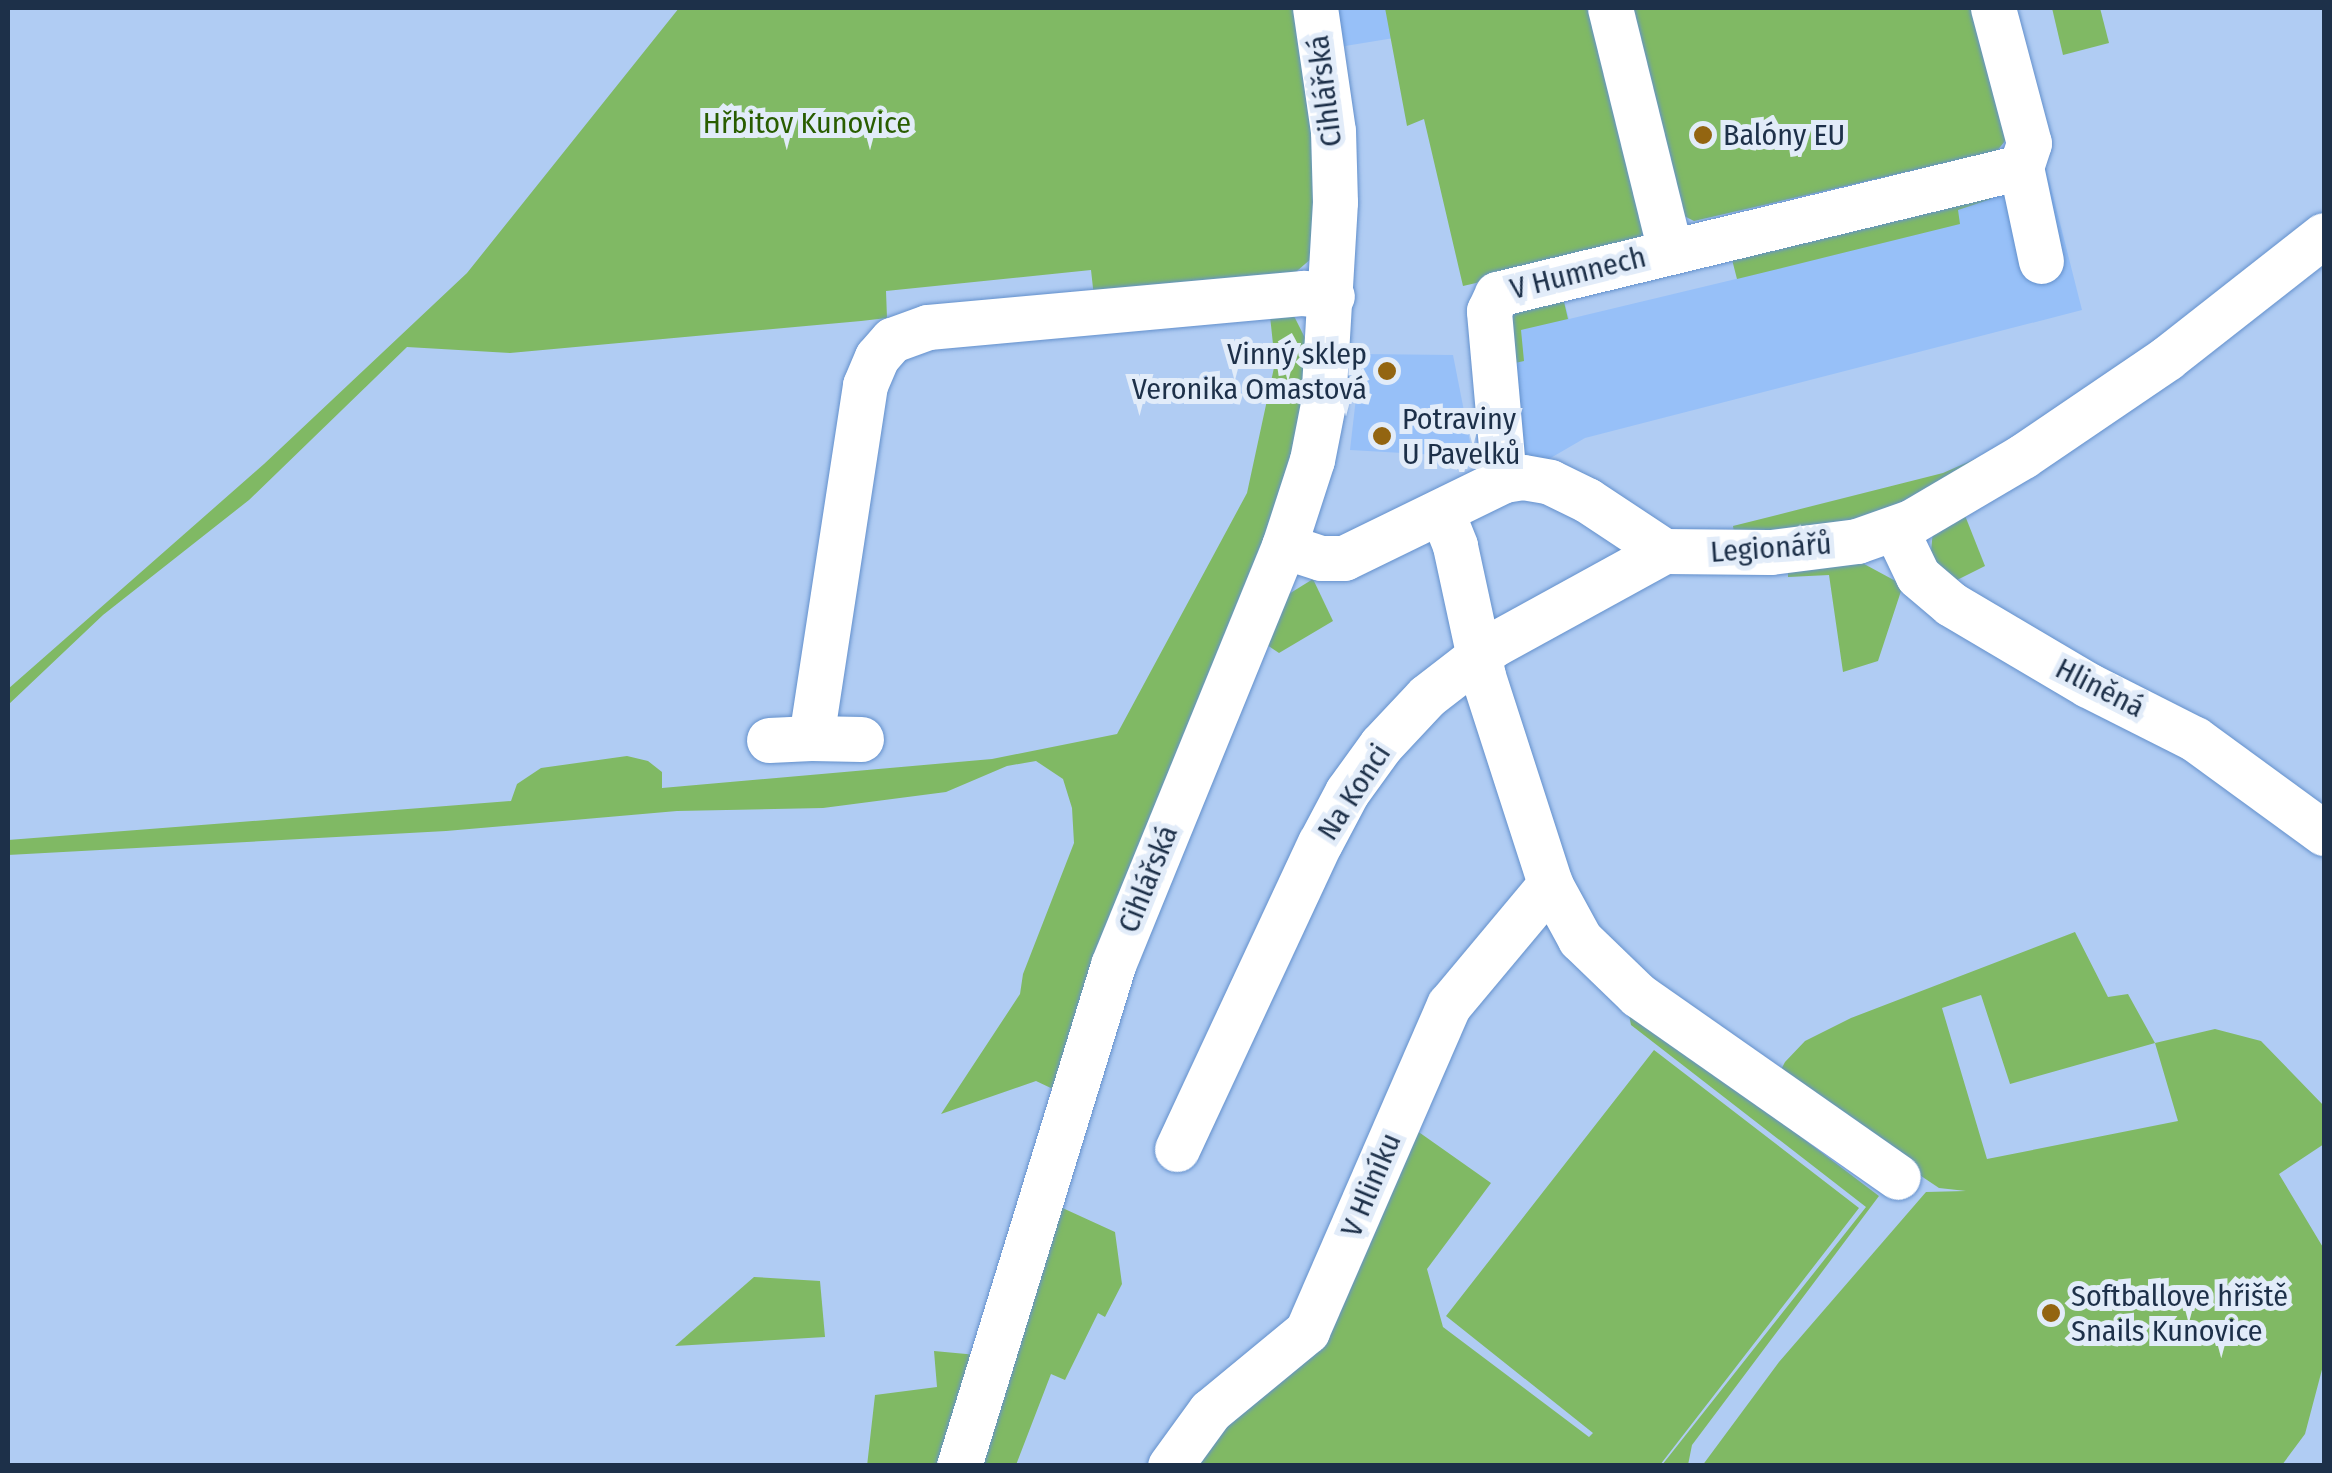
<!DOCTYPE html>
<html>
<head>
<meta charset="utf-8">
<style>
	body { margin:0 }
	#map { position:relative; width:2332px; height:1473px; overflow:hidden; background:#b0ccf3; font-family:"Fira Sans Condensed",sans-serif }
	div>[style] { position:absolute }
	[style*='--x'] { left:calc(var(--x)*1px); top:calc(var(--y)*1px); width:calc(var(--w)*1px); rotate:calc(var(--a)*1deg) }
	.built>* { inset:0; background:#97c0f8 }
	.green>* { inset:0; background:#80b964 }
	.roads { filter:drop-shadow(0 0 2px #6390cc) drop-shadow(0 0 2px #6390cc) }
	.minor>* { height:45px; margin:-22.5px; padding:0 22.5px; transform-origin:22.5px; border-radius:22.5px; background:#fff }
	.dots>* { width:28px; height:28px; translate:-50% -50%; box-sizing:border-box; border:5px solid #e2ecf9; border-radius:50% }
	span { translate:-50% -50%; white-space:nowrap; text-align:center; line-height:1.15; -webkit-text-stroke:10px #e2ecf9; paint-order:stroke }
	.street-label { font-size:30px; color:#1d3049 }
	.park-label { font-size:30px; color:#295d00 }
	.poi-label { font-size:30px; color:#1d3049 }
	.left { translate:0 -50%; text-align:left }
	.right { translate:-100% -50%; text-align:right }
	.frame { position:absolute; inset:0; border:10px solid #1d3049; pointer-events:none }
</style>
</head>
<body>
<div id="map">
	<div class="built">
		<div style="clip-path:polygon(1332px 8px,1394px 8px,1400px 37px,1339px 47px)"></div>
		<div style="clip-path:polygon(2045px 164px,2082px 310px,1585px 438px,1542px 463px,1525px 467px,1502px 311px,1561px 289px,1569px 319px,1736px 279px)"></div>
		<div style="clip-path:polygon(1361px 354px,1453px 355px,1473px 457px,1350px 450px)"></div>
	</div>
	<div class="green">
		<div style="clip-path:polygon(679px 8px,1299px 8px,1319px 138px,1312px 258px,1290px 277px,1094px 297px,1091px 270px,886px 291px,887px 318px,861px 321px,510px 353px,407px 347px,249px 500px,103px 615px,8px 705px,8px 689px,264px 464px,467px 273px)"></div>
		<div style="clip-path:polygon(1385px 8px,1601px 8px,1652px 225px,1636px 246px,1463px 286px,1424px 119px,1407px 126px)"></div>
		<div style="clip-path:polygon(1623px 8px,1979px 8px,2009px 136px,1997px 151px,1694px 221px,1676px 212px)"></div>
		<div style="clip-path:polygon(2052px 8px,2100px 8px,2109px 43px,2063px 55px)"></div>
		<div style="clip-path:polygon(1986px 189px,1991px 199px,1958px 210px,1960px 224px,1737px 279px,1728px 244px)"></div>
		<div style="clip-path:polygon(1561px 289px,1568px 319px,1521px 330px,1524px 361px,1506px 365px,1502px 311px)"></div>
		<div style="clip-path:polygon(1293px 314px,1311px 350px,1301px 446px,1055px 1090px,1036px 1081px,941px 1114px,1020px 994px,1023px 974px,1074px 843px,1072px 808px,1063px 779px,1036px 761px,1007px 766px,946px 792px,823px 808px,677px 811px,446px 831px,8px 855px,8px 840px,511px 801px,517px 784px,541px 768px,627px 756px,648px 761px,662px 772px,662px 788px,992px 759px,1117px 734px,1247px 493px,1275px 363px,1270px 316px)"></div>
		<div style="clip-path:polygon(2007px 445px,1891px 516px,1735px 539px,1733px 526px,1943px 473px)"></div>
		<div style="clip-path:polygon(1962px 508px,1985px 566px,1947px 585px,1930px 562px,1933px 530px)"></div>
		<div style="clip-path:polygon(1853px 558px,1903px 585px,1878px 661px,1843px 672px,1829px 575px,1788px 577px,1788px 561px)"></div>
		<div style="clip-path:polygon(1313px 579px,1333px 621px,1279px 653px,1261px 641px,1284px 597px)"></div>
		<div style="clip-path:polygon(evenodd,2075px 932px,2108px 997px,2128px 994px,2155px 1043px,2215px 1029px,2261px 1041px,2324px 1106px,2324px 1144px,2279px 1174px,2324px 1249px,2324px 1362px,2305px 1434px,2282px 1465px,1702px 1466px,1779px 1362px,1926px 1192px,1966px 1191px,1939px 1188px,1776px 1079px,1785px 1062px,1805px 1041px,1851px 1018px,2075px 932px,1981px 995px,2010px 1084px,2155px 1043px,2178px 1121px,1987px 1159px,1942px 1008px,1981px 995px)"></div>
		<div style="clip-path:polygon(1627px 1005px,1879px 1196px,1692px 1445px,1688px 1465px,1662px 1465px,1866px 1207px,1631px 1025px)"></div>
		<div style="clip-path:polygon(1654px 1050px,1859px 1208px,1660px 1465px,1186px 1466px,1239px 1397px,1413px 1128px,1491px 1183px,1427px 1269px,1443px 1327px,1589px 1437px,1593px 1433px,1446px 1316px)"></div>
		<div style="clip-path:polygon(1056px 1205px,1115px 1232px,1122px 1284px,1105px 1317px,1098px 1313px,1065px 1380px,1051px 1374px,1016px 1465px,975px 1466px)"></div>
		<div style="clip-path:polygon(754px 1277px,820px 1281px,825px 1337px,675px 1346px)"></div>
		<div style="clip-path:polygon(934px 1351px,977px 1355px,943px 1465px,867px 1466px,875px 1395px,937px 1387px)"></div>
	</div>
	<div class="roads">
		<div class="minor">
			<div style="--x:1610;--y:8;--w:249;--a:76.1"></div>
			<div style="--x:1993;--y:8;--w:140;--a:75.1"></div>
			<div style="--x:2029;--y:143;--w:25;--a:108"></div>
			<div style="--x:2021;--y:167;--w:96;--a:78"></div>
			<div style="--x:1504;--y:480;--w:170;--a:-95.1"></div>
			<div style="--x:1489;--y:311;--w:19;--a:-65"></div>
			<div style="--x:1497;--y:294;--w:539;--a:-13.62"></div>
			<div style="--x:1442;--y:513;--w:35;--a:68"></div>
			<div style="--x:1455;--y:546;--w:133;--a:77.8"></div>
			<div style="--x:1483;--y:676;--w:219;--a:72.1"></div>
			<div style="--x:1550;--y:884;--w:63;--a:61.4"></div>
			<div style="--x:1580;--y:939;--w:81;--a:44"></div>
			<div style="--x:1638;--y:995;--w:317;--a:35"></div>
			<div style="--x:1895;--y:528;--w:53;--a:64.4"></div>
			<div style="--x:1918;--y:576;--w:43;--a:40.3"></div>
			<div style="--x:1951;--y:604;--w:159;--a:30.6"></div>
			<div style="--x:2088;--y:685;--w:120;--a:26.8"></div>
			<div style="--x:2195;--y:739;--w:160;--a:36.1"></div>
			<div style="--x:1284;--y:546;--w:39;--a:18"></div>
			<div style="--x:1321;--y:558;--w:23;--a:0"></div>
			<div style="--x:1344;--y:558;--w:178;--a:-26"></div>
			<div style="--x:1504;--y:480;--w:19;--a:-9"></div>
			<div style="--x:1523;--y:477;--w:27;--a:10"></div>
			<div style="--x:1550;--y:482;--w:41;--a:25.9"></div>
			<div style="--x:1587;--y:500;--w:92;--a:33.5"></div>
			<div style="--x:1664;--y:551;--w:107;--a:0.5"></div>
			<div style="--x:1771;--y:552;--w:87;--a:-7.3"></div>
			<div style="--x:1857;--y:541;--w:57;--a:-19.4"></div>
			<div style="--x:1911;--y:522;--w:130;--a:-30.5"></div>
			<div style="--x:2023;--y:456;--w:174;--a:-34.2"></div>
			<div style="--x:2167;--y:358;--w:199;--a:-38.1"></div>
			<div style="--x:811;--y:738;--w:50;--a:1.1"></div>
			<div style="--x:769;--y:740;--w:42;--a:-2.7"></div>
			<div style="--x:811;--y:738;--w:357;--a:-81.3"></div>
			<div style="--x:865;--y:385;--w:30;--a:-67"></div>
			<div style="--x:877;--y:357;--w:23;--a:-49"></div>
			<div style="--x:892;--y:340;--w:38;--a:-20"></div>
			<div style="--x:928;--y:327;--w:377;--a:-5.2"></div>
			<div style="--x:1303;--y:293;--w:29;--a:6"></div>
			<div style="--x:1177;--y:1149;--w:338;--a:-65"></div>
			<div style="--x:1320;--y:843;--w:58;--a:-62.1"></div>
			<div style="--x:1347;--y:792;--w:58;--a:-54.1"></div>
			<div style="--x:1381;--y:745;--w:67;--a:-46.8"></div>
			<div style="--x:1427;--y:696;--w:83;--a:-37.7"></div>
			<div style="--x:1493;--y:645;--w:195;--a:-28.8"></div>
			<div style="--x:959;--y:1466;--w:524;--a:-72.91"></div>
			<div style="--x:1113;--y:965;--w:453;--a:-67.8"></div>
			<div style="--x:1284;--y:546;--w:90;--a:-72"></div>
			<div style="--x:1312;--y:460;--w:57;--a:-78.9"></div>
			<div style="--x:1323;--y:404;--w:202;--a:-86.6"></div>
			<div style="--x:1335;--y:202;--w:71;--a:-91.6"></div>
			<div style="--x:1333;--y:131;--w:124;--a:-98.3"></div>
			<div style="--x:1170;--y:1466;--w:68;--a:-54"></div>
			<div style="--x:1210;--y:1411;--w:126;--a:-39.5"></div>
			<div style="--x:1307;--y:1331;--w:356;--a:-66.5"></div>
			<div style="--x:1449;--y:1005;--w:158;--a:-50.1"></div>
		</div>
	</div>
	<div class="dots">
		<div style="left:1703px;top:135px;background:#936511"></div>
		<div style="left:1387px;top:371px;background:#936511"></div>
		<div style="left:1382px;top:436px;background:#936511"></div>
		<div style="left:2051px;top:1313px;background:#936511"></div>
	</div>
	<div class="street-label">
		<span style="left:1325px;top:91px;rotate:-97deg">Cihlářská</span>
		<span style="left:1578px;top:273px;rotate:-14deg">V Humnech</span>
		<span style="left:1771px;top:548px;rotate:-4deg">Legionářů</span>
		<span style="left:2100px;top:688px;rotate:27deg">Hliněná</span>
		<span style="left:1354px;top:792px;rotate:-57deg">Na Konci</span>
		<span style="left:1148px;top:879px;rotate:-68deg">Cihlářská</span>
		<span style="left:1371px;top:1185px;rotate:-67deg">V Hliníku</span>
	</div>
	<div class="park-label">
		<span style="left:807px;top:123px">Hřbitov Kunovice</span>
	</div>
	<div class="poi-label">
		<span class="left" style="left:1723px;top:135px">Balóny EU</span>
		<span class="right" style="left:1367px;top:371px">Vinný sklep<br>Veronika Omastová</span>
		<span class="left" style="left:1402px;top:436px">Potraviny<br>U Pavelků</span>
		<span class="left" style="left:2071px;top:1313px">Softballove hřiště<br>Snails Kunovice</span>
	</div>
	<div class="frame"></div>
</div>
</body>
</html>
